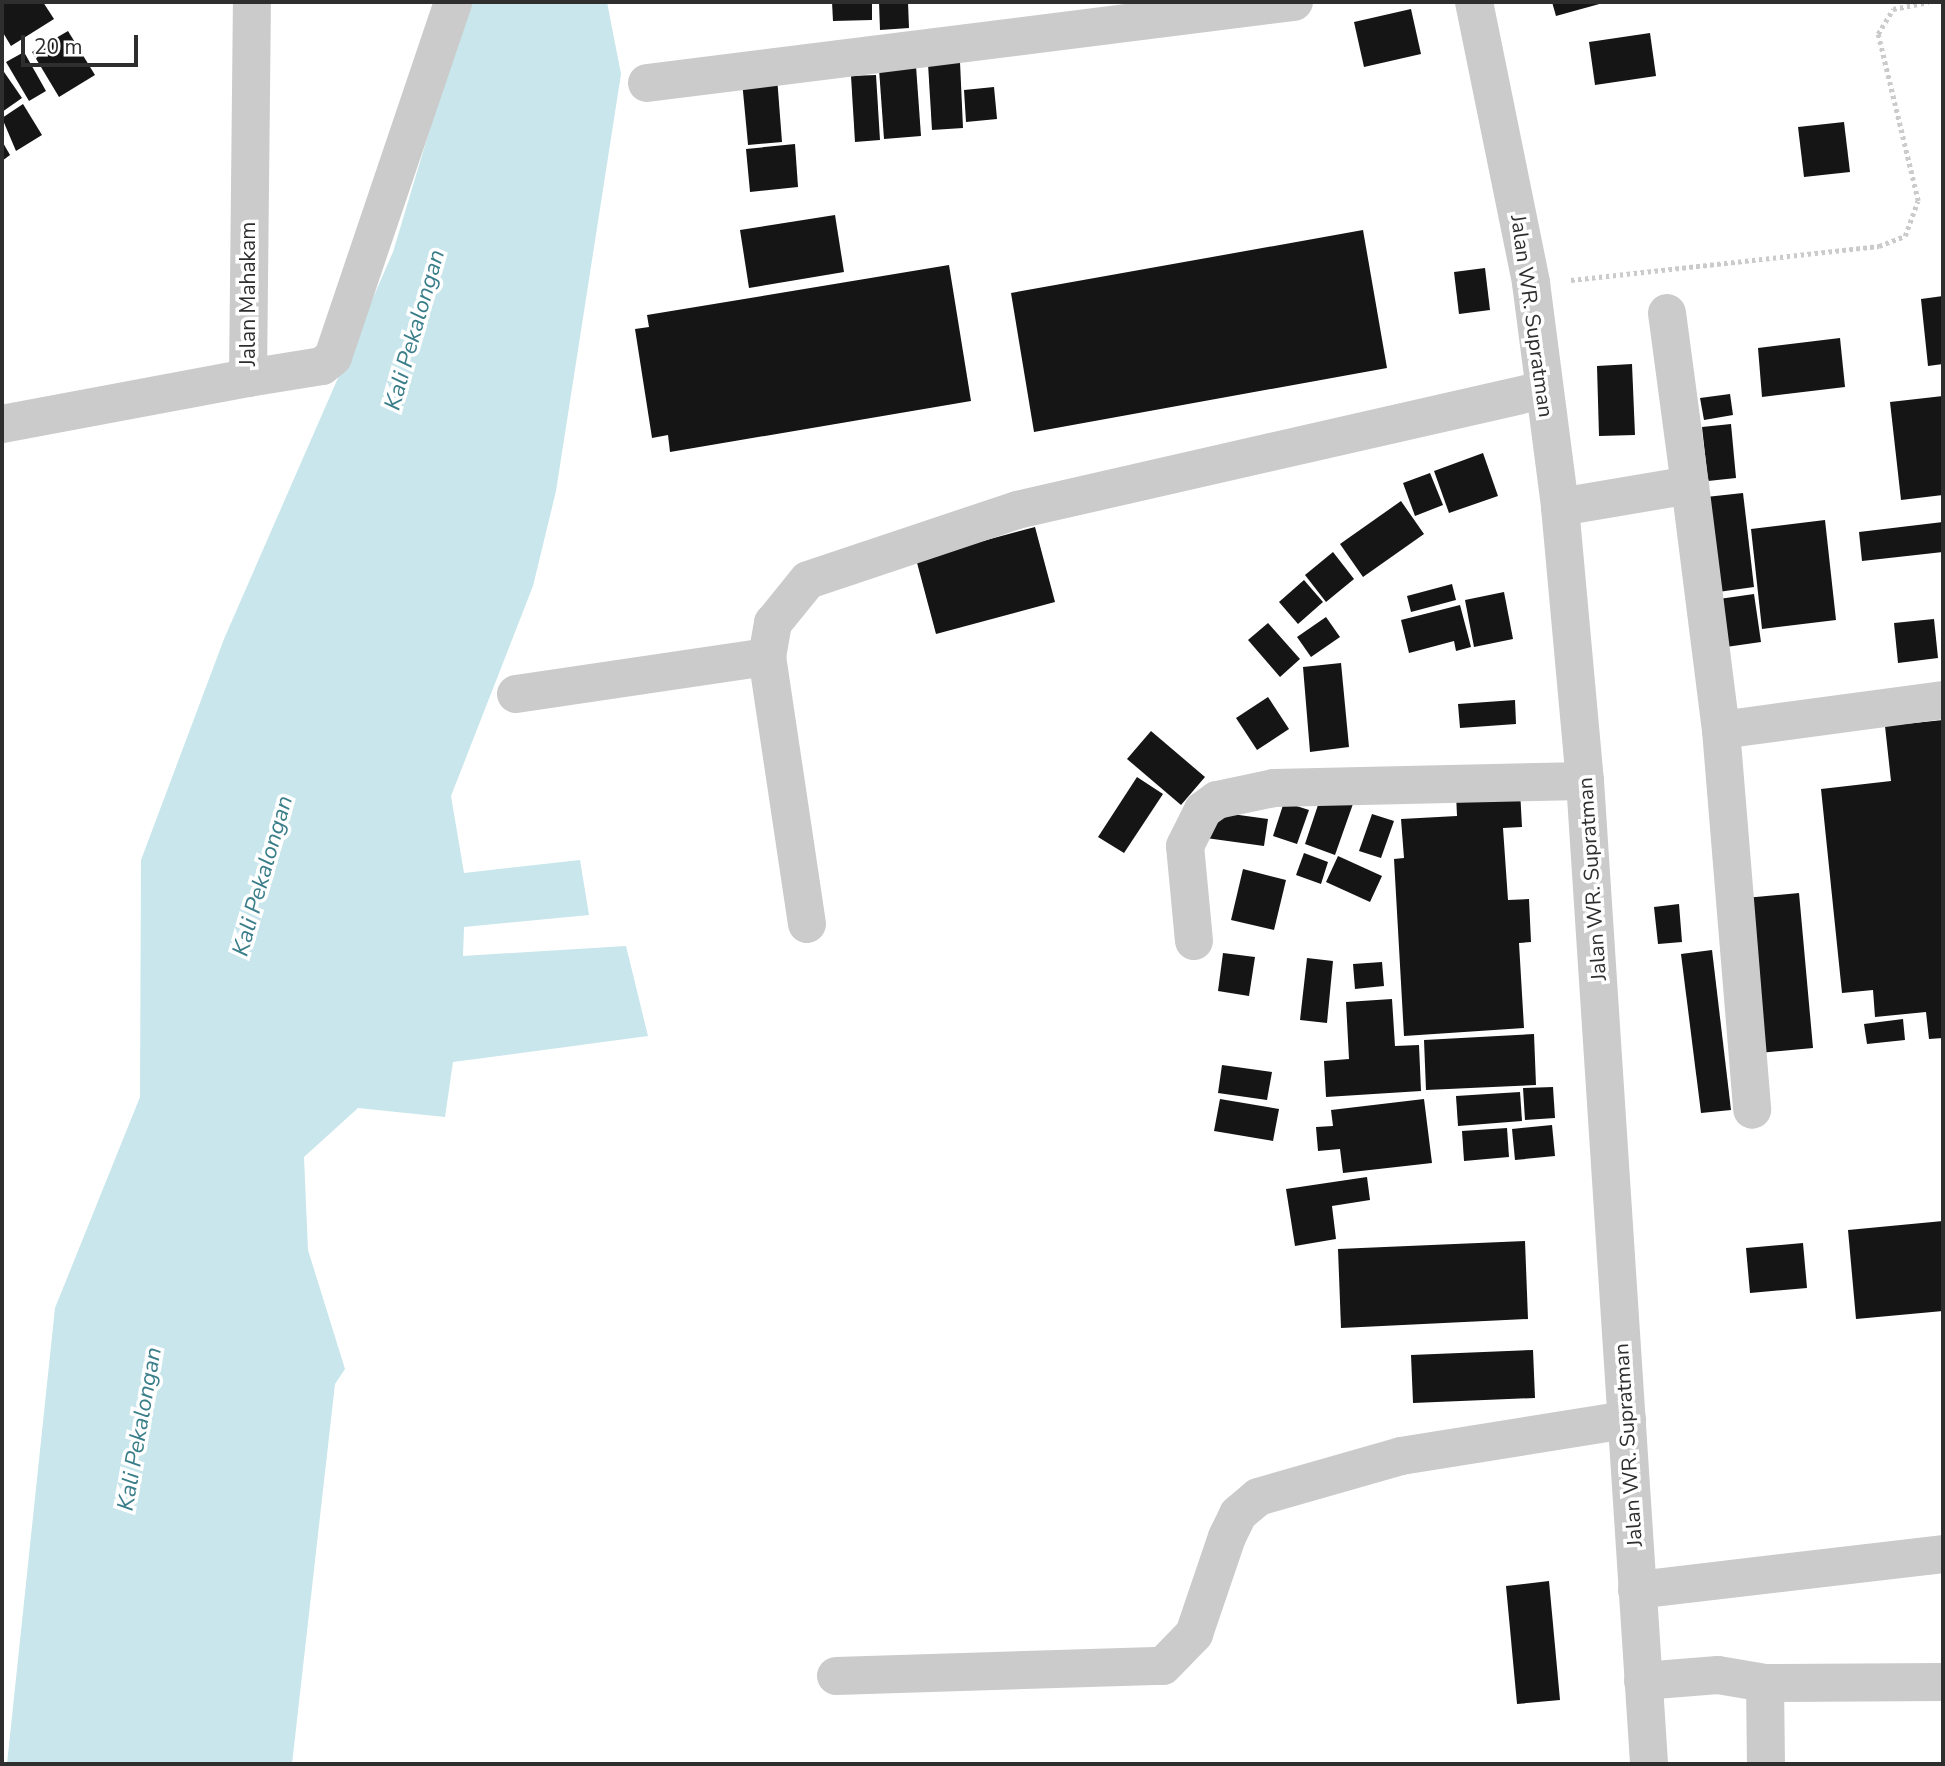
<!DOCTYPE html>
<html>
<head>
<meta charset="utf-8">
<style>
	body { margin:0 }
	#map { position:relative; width:1945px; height:1766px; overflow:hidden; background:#fff; font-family:"Nunito Sans",sans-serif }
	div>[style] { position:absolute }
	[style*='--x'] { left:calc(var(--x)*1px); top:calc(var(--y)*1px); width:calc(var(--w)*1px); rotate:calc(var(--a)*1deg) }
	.water>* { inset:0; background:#c8e6eb }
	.building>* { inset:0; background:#151515 }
	.path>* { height:4.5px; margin-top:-2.25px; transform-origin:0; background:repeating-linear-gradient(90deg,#cbcbcb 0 3.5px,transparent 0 7px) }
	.minor>* { height:38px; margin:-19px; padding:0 19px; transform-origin:19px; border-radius:19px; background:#cbcbcb }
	span { translate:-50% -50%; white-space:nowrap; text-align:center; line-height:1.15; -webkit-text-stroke:7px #fff; paint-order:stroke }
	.street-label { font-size:21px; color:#2e2e2e }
	.water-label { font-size:23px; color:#3a7e8a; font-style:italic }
	.frame { position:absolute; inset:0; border:4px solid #2e2e2e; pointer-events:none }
	.scale { position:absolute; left:21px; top:35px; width:117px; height:32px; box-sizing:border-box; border:4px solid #2e2e2e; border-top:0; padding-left:9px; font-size:21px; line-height:24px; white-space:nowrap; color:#2e2e2e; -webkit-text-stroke:5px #fff; paint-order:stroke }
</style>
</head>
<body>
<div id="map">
	<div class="water">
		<div style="clip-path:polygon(468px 2px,607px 2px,621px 74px,556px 491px,533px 586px,451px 796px,464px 873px,580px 860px,589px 915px,464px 927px,463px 956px,626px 946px,648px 1036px,453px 1062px,445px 1117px,358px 1108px,304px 1157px,308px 1250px,345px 1369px,335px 1384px,292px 1764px,7px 1764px,55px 1308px,140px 1097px,141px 860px,224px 639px,393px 252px)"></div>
	</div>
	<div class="building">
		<div style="clip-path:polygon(2px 2px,43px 2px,54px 19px,11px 46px,2px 31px)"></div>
		<div style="clip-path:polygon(832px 2px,872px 2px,872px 20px,833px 21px)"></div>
		<div style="clip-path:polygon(879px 2px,908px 2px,909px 28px,880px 30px)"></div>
		<div style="clip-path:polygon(1552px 2px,1603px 2px,1603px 3px,1556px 16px)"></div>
		<div style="clip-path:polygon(1411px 9px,1421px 54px,1364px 67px,1354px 22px)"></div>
		<div style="clip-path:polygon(68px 31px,95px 75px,59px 97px,32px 52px)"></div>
		<div style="clip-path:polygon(1650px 33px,1656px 76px,1595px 85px,1589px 42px)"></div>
		<div style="clip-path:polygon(24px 52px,46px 91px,29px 101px,6px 62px)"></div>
		<div style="clip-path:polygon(960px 62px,963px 128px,932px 130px,928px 64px)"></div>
		<div style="clip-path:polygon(916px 66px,921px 136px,884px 139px,879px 69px)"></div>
		<div style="clip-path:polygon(2px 69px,22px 98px,2px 112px)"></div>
		<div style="clip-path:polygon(876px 75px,880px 140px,855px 142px,851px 76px)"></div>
		<div style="clip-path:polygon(777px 77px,782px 142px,748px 145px,742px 81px)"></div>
		<div style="clip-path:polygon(994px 87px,997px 119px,966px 122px,964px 90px)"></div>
		<div style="clip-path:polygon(23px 104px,42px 135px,16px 151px,2px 118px)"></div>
		<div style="clip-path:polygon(1844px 122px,1850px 172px,1804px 177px,1798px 127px)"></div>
		<div style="clip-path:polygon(2px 141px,10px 155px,2px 161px)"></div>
		<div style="clip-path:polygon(795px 144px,798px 187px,750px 192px,746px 149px)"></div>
		<div style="clip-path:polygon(835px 215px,844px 272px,749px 288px,740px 230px)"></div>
		<div style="clip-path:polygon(1363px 230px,1387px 368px,1034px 432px,1011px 293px)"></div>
		<div style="clip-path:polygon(949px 265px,971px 401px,670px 452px,668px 435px,652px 438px,635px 329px,649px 327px,647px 315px)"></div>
		<div style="clip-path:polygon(1485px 268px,1490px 310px,1459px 314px,1454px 272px)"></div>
		<div style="clip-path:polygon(1943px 296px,1943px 364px,1928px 366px,1921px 299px)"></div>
		<div style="clip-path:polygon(1840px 338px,1845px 387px,1762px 397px,1758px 348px)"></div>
		<div style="clip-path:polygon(1632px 364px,1635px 435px,1599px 436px,1597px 366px)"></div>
		<div style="clip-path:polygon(1730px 394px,1733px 415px,1704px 420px,1700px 398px)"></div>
		<div style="clip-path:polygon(1943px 396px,1943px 495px,1901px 500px,1890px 402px)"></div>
		<div style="clip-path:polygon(1731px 424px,1736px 478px,1708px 481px,1702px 427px)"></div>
		<div style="clip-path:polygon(1483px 453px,1498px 496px,1449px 513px,1434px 471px)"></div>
		<div style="clip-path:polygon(1430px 473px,1443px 505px,1415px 516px,1403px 483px)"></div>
		<div style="clip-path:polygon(1743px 493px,1754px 587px,1718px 592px,1706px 497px)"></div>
		<div style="clip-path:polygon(1401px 501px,1424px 534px,1363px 577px,1340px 544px)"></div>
		<div style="clip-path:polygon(1825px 520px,1836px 620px,1762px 629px,1751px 529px)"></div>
		<div style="clip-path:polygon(1943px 522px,1943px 552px,1862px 561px,1859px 532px)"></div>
		<div style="clip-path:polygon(1035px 527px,1055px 602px,936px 634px,916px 559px)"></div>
		<div style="clip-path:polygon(1333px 552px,1354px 579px,1326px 602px,1305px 575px)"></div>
		<div style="clip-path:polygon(1304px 580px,1323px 602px,1298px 624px,1279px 602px)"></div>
		<div style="clip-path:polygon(1452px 584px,1456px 600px,1411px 612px,1407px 596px)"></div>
		<div style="clip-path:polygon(1504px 592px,1513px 639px,1474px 647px,1465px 600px)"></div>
		<div style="clip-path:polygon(1754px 594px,1761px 642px,1726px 647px,1719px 599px)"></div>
		<div style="clip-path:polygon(1460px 605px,1471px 647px,1456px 651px,1454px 641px,1409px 653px,1401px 620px)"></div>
		<div style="clip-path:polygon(1326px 617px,1340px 637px,1311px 657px,1297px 637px)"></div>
		<div style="clip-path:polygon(1934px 619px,1938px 658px,1898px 663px,1894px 623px)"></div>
		<div style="clip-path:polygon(1268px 623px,1300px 659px,1280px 677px,1248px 640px)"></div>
		<div style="clip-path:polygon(1341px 663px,1349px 747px,1310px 752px,1303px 667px)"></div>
		<div style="clip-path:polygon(1268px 697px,1289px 729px,1257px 750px,1236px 718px)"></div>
		<div style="clip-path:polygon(1515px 700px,1516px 724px,1460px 728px,1458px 704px)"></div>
		<div style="clip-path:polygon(1943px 720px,1943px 1038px,1929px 1039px,1926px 1012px,1875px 1017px,1873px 990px,1842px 993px,1821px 789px,1891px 781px,1885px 726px)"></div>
		<div style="clip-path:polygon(1151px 731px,1205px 777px,1181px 805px,1127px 759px)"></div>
		<div style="clip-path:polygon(1137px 777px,1163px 794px,1124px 853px,1098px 837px)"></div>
		<div style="clip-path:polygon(1323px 790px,1354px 801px,1335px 855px,1305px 844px)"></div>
		<div style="clip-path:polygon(1520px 790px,1522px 827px,1503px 828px,1508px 900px,1529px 899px,1531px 942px,1519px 943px,1524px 1028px,1404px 1036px,1394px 859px,1404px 858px,1401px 819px,1457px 816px,1456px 794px)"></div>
		<div style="clip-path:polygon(1284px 802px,1309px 810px,1297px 844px,1273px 836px)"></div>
		<div style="clip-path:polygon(1210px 811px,1268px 819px,1264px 846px,1206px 838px)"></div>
		<div style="clip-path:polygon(1372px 814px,1394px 821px,1381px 858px,1359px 851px)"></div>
		<div style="clip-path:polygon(1304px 853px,1328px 862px,1321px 884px,1296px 875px)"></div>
		<div style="clip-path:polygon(1338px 856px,1382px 876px,1370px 902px,1326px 882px)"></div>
		<div style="clip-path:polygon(1243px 869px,1286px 880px,1274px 930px,1231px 920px)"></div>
		<div style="clip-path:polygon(1799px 893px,1813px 1048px,1759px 1053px,1745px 898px)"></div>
		<div style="clip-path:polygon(1679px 904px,1682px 942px,1658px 944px,1654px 907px)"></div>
		<div style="clip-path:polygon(1712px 950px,1731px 1110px,1701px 1113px,1681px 954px)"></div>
		<div style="clip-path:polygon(1223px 953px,1255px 957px,1249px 996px,1218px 991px)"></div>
		<div style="clip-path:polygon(1307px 958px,1333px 961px,1327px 1023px,1300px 1020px)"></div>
		<div style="clip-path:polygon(1382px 962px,1384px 986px,1355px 989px,1353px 964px)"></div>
		<div style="clip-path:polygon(1392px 999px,1395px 1046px,1419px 1045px,1421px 1091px,1326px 1097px,1324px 1061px,1349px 1059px,1346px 1002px)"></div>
		<div style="clip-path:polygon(1903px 1019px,1905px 1040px,1867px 1044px,1864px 1024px)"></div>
		<div style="clip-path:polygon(1534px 1034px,1536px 1085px,1426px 1090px,1424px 1040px)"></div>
		<div style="clip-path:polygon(1222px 1065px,1272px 1072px,1267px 1100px,1218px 1093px)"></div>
		<div style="clip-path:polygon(1553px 1087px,1555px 1118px,1525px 1120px,1523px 1088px)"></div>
		<div style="clip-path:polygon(1520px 1092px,1522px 1121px,1458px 1126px,1456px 1096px)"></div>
		<div style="clip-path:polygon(1220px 1099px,1279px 1109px,1273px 1141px,1214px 1131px)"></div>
		<div style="clip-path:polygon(1424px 1099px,1432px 1163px,1343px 1173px,1340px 1149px,1318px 1151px,1316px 1127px,1333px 1126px,1331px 1110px)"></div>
		<div style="clip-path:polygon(1552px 1125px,1555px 1156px,1515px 1160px,1512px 1129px)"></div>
		<div style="clip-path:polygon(1507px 1128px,1509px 1157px,1464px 1161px,1462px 1131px)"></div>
		<div style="clip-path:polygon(1367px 1177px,1370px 1200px,1332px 1206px,1336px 1239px,1295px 1246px,1286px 1189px)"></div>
		<div style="clip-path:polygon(1943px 1221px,1943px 1311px,1856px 1319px,1848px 1230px)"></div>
		<div style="clip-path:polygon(1525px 1241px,1528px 1319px,1341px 1328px,1338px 1249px)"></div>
		<div style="clip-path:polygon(1803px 1243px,1807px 1288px,1750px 1293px,1746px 1248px)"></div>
		<div style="clip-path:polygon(1533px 1350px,1535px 1398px,1413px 1403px,1411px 1355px)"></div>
		<div style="clip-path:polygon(1549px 1581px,1560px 1700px,1517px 1704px,1506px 1586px)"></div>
	</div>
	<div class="path">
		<div style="--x:1571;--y:280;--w:310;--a:-6.3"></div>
		<div style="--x:1879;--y:246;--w:28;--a:-21"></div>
		<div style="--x:1905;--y:236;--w:37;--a:-70"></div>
		<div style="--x:1918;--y:201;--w:172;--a:-103.5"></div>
		<div style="--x:1878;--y:34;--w:29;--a:-59"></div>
		<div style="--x:1893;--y:9;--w:36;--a:-11"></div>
	</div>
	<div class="minor">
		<div style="--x:1474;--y:2;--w:287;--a:78.5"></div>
		<div style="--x:1531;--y:283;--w:226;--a:82.6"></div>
		<div style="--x:1560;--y:507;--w:275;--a:84.8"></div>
		<div style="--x:1585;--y:781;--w:985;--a:86.27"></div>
		<div style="--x:647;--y:83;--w:652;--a:-7.14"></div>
		<div style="--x:1667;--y:313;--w:174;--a:82.4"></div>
		<div style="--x:248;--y:378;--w:75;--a:-9.2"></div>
		<div style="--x:322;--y:366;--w:14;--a:-39"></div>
		<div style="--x:333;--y:357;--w:375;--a:-71.3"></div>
		<div style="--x:2;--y:424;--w:250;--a:-10.6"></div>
		<div style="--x:248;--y:378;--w:376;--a:-89.4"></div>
		<div style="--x:1560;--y:507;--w:132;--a:-9.6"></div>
		<div style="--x:1690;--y:485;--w:247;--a:82.8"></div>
		<div style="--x:1721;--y:730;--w:224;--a:-7.7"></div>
		<div style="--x:516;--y:694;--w:254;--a:-8.4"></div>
		<div style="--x:1721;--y:730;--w:381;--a:85.3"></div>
		<div style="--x:807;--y:924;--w:270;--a:-98.5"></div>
		<div style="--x:767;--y:657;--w:35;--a:-80"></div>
		<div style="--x:773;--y:623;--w:55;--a:-50.9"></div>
		<div style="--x:808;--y:580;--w:220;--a:-18.5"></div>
		<div style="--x:1017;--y:510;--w:540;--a:-12.85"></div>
		<div style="--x:1194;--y:941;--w:95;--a:-95.4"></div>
		<div style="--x:1185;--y:846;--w:40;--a:-63.4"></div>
		<div style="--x:1203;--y:810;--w:17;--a:-36"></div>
		<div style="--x:1217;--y:800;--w:58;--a:-11.9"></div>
		<div style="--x:1274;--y:788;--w:311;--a:-1.3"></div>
		<div style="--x:1637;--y:1590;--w:308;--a:-6.7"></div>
		<div style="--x:836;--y:1676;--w:327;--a:-1.8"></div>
		<div style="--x:1163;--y:1666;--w:45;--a:-45.9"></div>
		<div style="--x:1194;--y:1634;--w:102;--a:-71.2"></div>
		<div style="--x:1227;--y:1537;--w:25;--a:-64"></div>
		<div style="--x:1238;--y:1514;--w:26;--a:-40"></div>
		<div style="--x:1258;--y:1497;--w:149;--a:-16"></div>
		<div style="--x:1401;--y:1456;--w:229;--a:-9.1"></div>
		<div style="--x:1643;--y:1681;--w:75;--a:-4.6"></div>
		<div style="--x:1718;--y:1675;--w:48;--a:9.7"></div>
		<div style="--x:1765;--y:1683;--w:178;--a:-0.3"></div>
		<div style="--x:1765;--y:1683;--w:81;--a:89.3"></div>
	</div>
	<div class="street-label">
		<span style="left:248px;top:294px;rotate:-90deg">Jalan Mahakam</span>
		<span style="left:1532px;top:316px;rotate:82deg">Jalan WR. Supratman</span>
		<span style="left:1592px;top:879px;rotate:-94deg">Jalan WR. Supratman</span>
		<span style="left:1628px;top:1445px;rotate:-94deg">Jalan WR. Supratman</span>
	</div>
	<div class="water-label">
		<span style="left:415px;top:330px;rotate:-74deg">Kali Pekalongan</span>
		<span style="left:263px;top:876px;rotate:-74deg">Kali Pekalongan</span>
		<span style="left:140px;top:1429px;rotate:-80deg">Kali Pekalongan</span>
	</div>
	<div class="frame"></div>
	<div class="scale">20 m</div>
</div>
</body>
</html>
